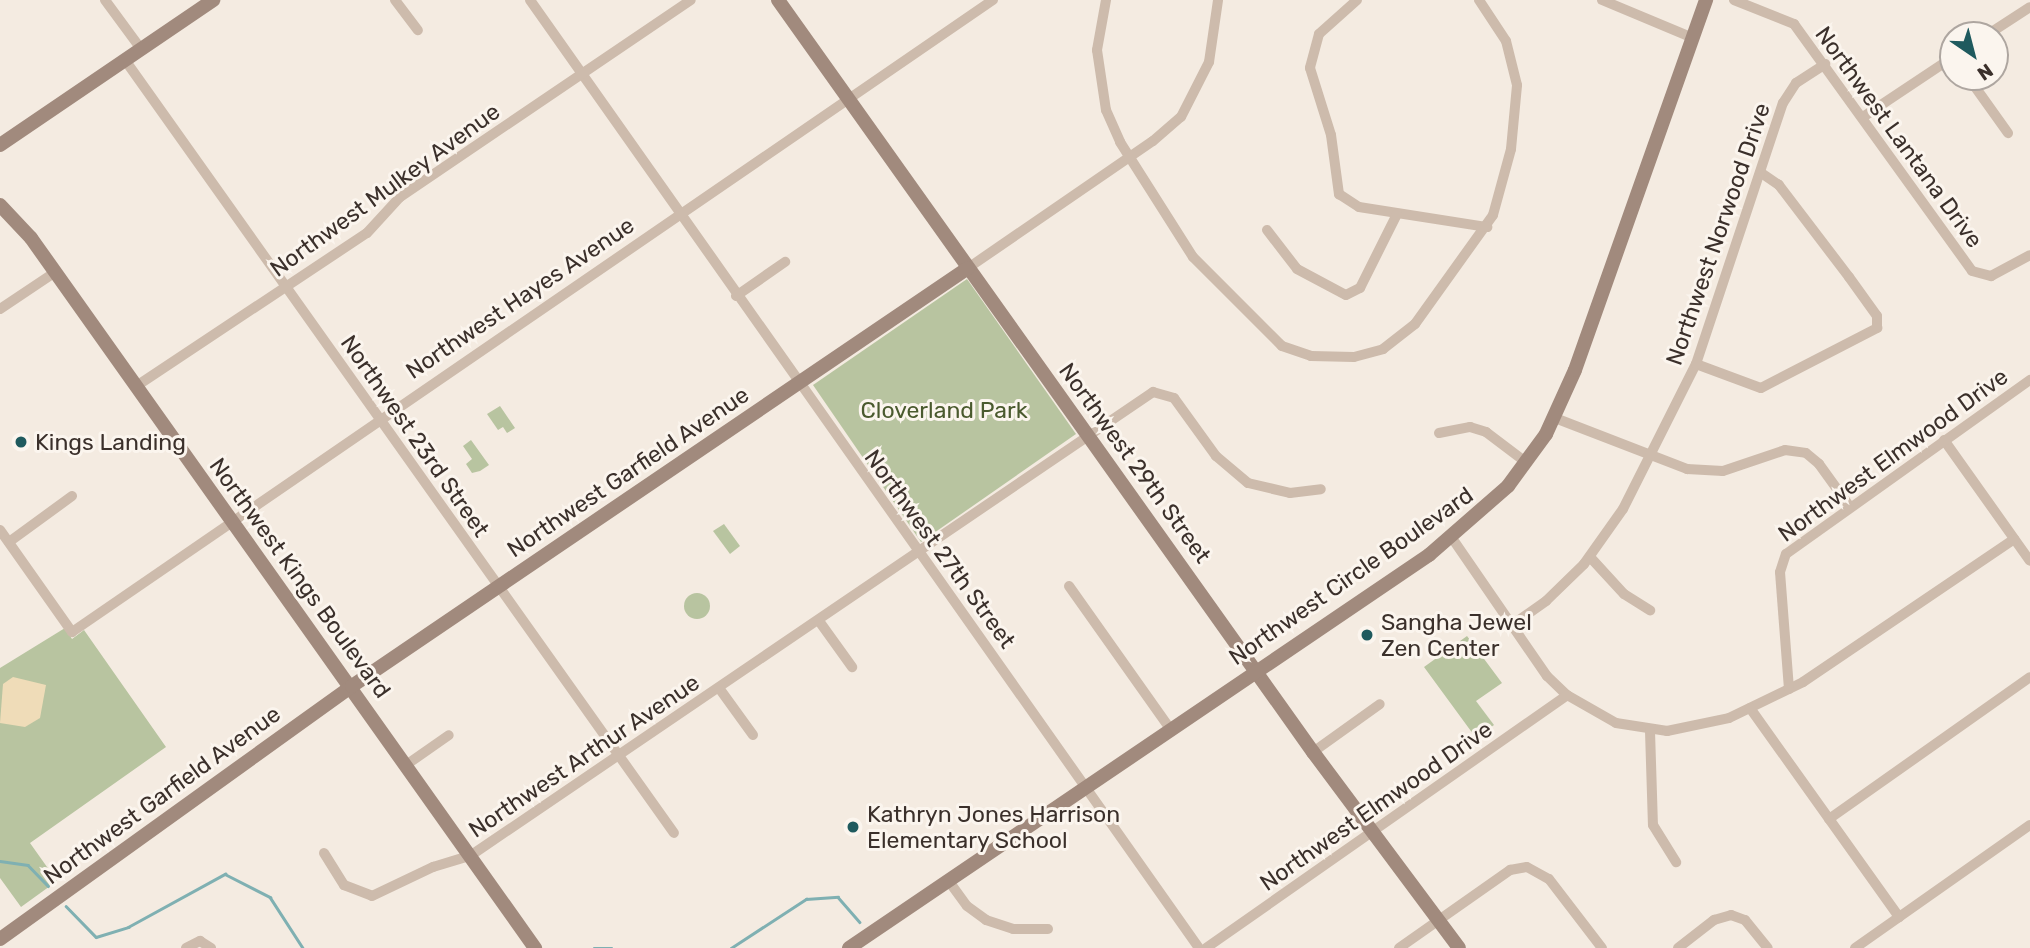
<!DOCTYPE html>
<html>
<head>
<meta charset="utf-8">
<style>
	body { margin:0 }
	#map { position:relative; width:2030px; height:948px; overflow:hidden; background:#f4ebe1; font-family:Rubik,sans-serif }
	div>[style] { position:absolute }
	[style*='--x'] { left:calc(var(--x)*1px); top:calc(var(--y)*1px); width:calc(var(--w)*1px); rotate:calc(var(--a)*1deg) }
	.green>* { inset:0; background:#b8c4a0 }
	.round { border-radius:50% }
	.sand>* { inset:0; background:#efdcb8 }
	.stream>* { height:2.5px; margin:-1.25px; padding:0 1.25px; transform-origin:1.25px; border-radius:1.25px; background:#7fb0b2 }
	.street>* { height:10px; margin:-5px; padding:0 5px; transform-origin:5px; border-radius:5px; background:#cdbbac }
	.secondary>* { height:14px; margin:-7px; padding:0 7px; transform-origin:7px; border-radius:7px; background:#a18a7d }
	.dots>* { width:19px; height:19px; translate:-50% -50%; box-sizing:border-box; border:4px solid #fbf5ee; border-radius:50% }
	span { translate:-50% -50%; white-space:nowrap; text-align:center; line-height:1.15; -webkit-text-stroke:6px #fbf5ee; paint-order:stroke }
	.street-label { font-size:23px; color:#3b302b }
	.park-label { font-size:23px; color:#4a5a2e }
	.poi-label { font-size:23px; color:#3b302b }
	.left { translate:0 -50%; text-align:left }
	.north { position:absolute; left:1939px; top:21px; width:70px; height:70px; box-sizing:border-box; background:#fbf5ee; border:2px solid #aea6a0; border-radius:50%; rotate:145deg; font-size:19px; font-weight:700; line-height:28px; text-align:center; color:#3b302b }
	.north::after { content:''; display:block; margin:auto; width:24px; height:32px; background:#1f5a5e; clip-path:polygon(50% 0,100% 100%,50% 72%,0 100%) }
</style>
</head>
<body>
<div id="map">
	<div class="green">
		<div style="clip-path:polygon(967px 279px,1076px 434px,921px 542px,813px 385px)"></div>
		<div style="clip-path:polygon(500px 406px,515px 428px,507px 433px,503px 427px,498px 430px,487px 414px)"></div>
		<div style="clip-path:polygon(471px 440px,489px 465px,480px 471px,472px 473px,466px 464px,472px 459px,463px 446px)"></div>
		<div style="clip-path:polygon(724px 524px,740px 546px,730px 554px,713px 531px)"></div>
		<div class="round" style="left:684px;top:593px;width:26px;height:26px"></div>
		<div style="clip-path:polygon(65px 628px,72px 639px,84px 630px,166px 747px,30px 843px,57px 881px,21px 907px,0 878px,0 668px)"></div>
		<div style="clip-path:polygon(1467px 636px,1502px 683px,1476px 701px,1494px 725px,1476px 738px,1424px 667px)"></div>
	</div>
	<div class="sand">
		<div style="clip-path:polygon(13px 677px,46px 685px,40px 718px,25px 727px,0 723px,3px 684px)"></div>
	</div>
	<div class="stream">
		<div style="--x:0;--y:861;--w:28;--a:8"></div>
		<div style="--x:28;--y:865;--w:29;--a:46"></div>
		<div style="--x:66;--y:906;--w:43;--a:45.9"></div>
		<div style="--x:96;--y:937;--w:34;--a:-17"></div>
		<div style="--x:128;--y:927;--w:111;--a:-28.7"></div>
		<div style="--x:225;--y:874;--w:51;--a:27.1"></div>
		<div style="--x:270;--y:897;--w:61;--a:57.1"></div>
		<div style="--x:594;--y:948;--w:18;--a:0"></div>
		<div style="--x:731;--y:948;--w:90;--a:-33.2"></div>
		<div style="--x:806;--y:899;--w:32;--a:-4"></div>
		<div style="--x:838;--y:897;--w:33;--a:49"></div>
	</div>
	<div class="street">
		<div style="--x:105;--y:0;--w:61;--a:53.7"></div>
		<div style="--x:395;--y:0;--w:38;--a:53"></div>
		<div style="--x:530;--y:0;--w:1160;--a:54.79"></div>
		<div style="--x:1106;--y:0;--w:51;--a:100.2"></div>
		<div style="--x:1097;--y:50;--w:61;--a:81.5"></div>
		<div style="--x:1106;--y:110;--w:35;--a:66"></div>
		<div style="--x:1120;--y:142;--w:136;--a:57.6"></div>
		<div style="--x:1193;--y:257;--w:126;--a:45"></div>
		<div style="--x:1282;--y:346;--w:31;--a:19"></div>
		<div style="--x:1311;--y:356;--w:43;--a:1.3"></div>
		<div style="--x:1354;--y:357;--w:30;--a:-15"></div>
		<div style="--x:1383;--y:349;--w:41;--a:-38"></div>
		<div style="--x:1415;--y:324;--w:134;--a:-54.4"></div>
		<div style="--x:1493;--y:215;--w:68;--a:-74.7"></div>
		<div style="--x:1511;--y:149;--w:64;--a:-84.6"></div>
		<div style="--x:1517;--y:85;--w:45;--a:-104"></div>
		<div style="--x:1506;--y:41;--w:49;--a:-123.4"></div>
		<div style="--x:1357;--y:0;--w:51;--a:138.2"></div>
		<div style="--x:1319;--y:34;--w:35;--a:105"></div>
		<div style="--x:1310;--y:68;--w:70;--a:72.6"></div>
		<div style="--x:1331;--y:135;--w:60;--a:82.3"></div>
		<div style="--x:1339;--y:194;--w:24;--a:33"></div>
		<div style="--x:1359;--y:207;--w:130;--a:8.9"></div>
		<div style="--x:1602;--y:0;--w:99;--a:22.7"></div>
		<div style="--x:1734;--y:0;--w:65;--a:21.8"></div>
		<div style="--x:1794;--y:24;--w:304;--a:54.2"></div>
		<div style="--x:1972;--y:271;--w:20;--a:15"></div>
		<div style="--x:1991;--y:276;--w:44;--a:-28.3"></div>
		<div style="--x:1987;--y:35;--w:51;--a:-33.1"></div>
		<div style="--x:125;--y:60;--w:948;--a:54.62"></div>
		<div style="--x:1968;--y:77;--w:69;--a:54.5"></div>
		<div style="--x:1863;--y:117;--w:108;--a:-33.7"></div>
		<div style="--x:1267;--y:230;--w:49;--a:52.4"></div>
		<div style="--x:1297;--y:269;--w:55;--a:28"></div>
		<div style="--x:1346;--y:295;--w:16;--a:-27"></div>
		<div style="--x:1360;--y:288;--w:83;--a:-63.4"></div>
		<div style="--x:968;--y:268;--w:224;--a:-34.5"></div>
		<div style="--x:1153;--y:141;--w:37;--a:-41"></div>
		<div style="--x:1181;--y:117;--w:62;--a:-63"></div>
		<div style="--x:1209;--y:62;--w:63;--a:-81.7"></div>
		<div style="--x:736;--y:296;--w:60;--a:-34.8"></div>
		<div style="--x:0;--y:309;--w:65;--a:-33.7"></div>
		<div style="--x:1696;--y:364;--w:69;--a:20.3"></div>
		<div style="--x:1761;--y:388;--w:131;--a:-27.3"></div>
		<div style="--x:1877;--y:328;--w:12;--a:-90"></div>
		<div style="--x:1877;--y:316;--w:48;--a:-125.7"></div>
		<div style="--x:1849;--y:277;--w:116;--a:-127.3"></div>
		<div style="--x:1779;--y:185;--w:22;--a:-146"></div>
		<div style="--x:135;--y:387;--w:278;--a:-33.6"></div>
		<div style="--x:367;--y:233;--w:49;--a:-47.5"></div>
		<div style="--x:400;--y:197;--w:351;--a:-34.1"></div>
		<div style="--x:1555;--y:418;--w:142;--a:21.1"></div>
		<div style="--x:1687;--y:469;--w:36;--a:3"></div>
		<div style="--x:1723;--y:471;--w:65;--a:-18.7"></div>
		<div style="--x:1785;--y:450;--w:21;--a:8"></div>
		<div style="--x:1806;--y:453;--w:17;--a:40"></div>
		<div style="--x:1819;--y:464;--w:53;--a:54.2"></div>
		<div style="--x:1439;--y:433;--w:32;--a:-11"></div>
		<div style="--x:1470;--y:427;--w:17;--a:17"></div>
		<div style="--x:1486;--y:432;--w:51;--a:37.1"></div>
		<div style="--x:1944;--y:440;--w:148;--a:54.6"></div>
		<div style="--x:0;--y:530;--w:125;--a:54.8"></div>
		<div style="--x:72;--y:632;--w:1117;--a:-34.46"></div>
		<div style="--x:1452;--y:538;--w:168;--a:55.5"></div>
		<div style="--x:1547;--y:676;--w:28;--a:44"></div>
		<div style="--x:1567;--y:695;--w:56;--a:29.7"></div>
		<div style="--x:1616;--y:723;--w:52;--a:8.9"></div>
		<div style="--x:1667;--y:731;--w:63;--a:-11.8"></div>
		<div style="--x:1729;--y:718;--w:82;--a:-25.9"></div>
		<div style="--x:1803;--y:682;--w:255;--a:-34.1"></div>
		<div style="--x:9;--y:542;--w:78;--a:-36.1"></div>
		<div style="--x:1590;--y:557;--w:50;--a:47.4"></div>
		<div style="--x:1624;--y:594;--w:31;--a:32"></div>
		<div style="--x:1069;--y:586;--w:176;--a:54.7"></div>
		<div style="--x:819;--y:621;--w:57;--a:54.3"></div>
		<div style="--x:1512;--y:625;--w:42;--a:-35.2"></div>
		<div style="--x:1546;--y:601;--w:53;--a:-44.2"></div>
		<div style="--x:1584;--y:564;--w:67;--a:-54.7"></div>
		<div style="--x:1623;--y:509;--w:162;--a:-63.3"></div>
		<div style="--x:1696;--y:364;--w:275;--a:-71.6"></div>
		<div style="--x:1783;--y:103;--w:24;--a:-57"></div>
		<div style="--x:1796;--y:83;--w:35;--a:-33"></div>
		<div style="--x:719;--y:688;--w:58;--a:54.1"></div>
		<div style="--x:1789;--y:689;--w:117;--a:-94.4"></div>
		<div style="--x:1780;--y:572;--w:19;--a:-72"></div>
		<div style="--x:1786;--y:554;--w:300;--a:-35.5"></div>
		<div style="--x:1750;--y:708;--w:257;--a:54.5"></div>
		<div style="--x:1650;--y:731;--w:94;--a:88.2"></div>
		<div style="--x:1653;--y:825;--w:44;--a:58.1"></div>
		<div style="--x:1313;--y:752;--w:82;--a:-35.6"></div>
		<div style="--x:406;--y:765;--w:52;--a:-34.9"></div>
		<div style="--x:1829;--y:819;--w:246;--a:-35.2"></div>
		<div style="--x:324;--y:853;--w:38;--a:58"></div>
		<div style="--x:344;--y:885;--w:30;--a:21"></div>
		<div style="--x:372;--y:896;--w:68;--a:-25.4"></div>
		<div style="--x:433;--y:867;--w:39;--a:-17"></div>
		<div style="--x:470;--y:856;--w:826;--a:-34.19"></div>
		<div style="--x:1153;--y:392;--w:22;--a:16"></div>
		<div style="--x:1174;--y:398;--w:72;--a:54.1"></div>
		<div style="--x:1216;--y:456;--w:42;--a:40.2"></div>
		<div style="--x:1248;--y:483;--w:43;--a:13.4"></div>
		<div style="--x:1290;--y:493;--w:31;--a:-7"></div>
		<div style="--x:948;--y:880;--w:32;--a:54"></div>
		<div style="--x:967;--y:906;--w:24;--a:36"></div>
		<div style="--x:986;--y:920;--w:28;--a:18"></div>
		<div style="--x:1013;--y:929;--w:35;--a:0"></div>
		<div style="--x:186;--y:948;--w:16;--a:-27"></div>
		<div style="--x:200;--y:941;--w:13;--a:32"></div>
		<div style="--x:1206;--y:948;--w:441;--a:-35"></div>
		<div style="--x:1399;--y:948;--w:136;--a:-35.1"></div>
		<div style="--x:1510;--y:870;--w:17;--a:-10"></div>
		<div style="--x:1527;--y:867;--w:25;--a:29"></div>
		<div style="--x:1549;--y:879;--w:87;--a:52.5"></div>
		<div style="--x:1678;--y:948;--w:46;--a:-37.9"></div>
		<div style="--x:1714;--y:920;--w:18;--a:-16"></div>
		<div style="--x:1731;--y:915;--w:15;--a:20"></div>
		<div style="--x:1745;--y:920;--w:36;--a:51"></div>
		<div style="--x:1855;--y:948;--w:214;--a:-35.1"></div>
	</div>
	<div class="secondary">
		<div style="--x:778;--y:0;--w:923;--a:54.57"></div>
		<div style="--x:1313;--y:752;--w:244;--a:53.3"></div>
		<div style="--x:0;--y:145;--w:258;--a:-34.2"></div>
		<div style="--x:0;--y:205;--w:45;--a:46.8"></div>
		<div style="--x:31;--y:238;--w:871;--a:54.63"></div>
		<div style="--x:0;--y:939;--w:433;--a:-35.7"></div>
		<div style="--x:352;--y:686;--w:744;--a:-34.16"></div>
		<div style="--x:849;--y:948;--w:701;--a:-34.12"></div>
		<div style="--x:1429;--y:555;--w:105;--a:-41.1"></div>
		<div style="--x:1508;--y:486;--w:64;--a:-53.8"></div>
		<div style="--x:1546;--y:434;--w:70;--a:-65.6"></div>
		<div style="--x:1575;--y:370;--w:393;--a:-70.5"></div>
	</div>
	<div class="dots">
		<div style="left:21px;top:442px;background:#1f5a5e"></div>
		<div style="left:1367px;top:635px;background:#1f5a5e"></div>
		<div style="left:853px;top:827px;background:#1f5a5e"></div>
	</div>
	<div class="street-label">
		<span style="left:1899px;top:137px;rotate:54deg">Northwest Lantana Drive</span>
		<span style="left:385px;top:190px;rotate:-36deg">Northwest Mulkey Avenue</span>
		<span style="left:1718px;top:234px;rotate:-71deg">Northwest Norwood Drive</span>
		<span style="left:520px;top:298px;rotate:-34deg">Northwest Hayes Avenue</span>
		<span style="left:415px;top:436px;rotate:55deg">Northwest 23rd Street</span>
		<span style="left:1893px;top:455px;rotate:-36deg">Northwest Elmwood Drive</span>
		<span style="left:1135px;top:463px;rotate:54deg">Northwest 29th Street</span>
		<span style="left:628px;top:472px;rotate:-34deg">Northwest Garfield Avenue</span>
		<span style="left:940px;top:549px;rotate:54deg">Northwest 27th Street</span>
		<span style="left:1351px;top:576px;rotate:-35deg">Northwest Circle Boulevard</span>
		<span style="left:300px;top:578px;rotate:54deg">Northwest Kings Boulevard</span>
		<span style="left:584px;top:756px;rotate:-34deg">Northwest Arthur Avenue</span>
		<span style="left:162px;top:795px;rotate:-36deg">Northwest Garfield Avenue</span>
		<span style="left:1376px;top:806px;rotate:-35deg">Northwest Elmwood Drive</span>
	</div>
	<div class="park-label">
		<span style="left:944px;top:410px">Cloverland Park</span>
	</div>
	<div class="poi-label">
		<span class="left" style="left:35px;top:442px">Kings Landing</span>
		<span class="left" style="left:1381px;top:635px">Sangha Jewel<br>Zen Center</span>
		<span class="left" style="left:867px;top:827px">Kathryn Jones Harrison<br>Elementary School</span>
	</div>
	<div class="north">N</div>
</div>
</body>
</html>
